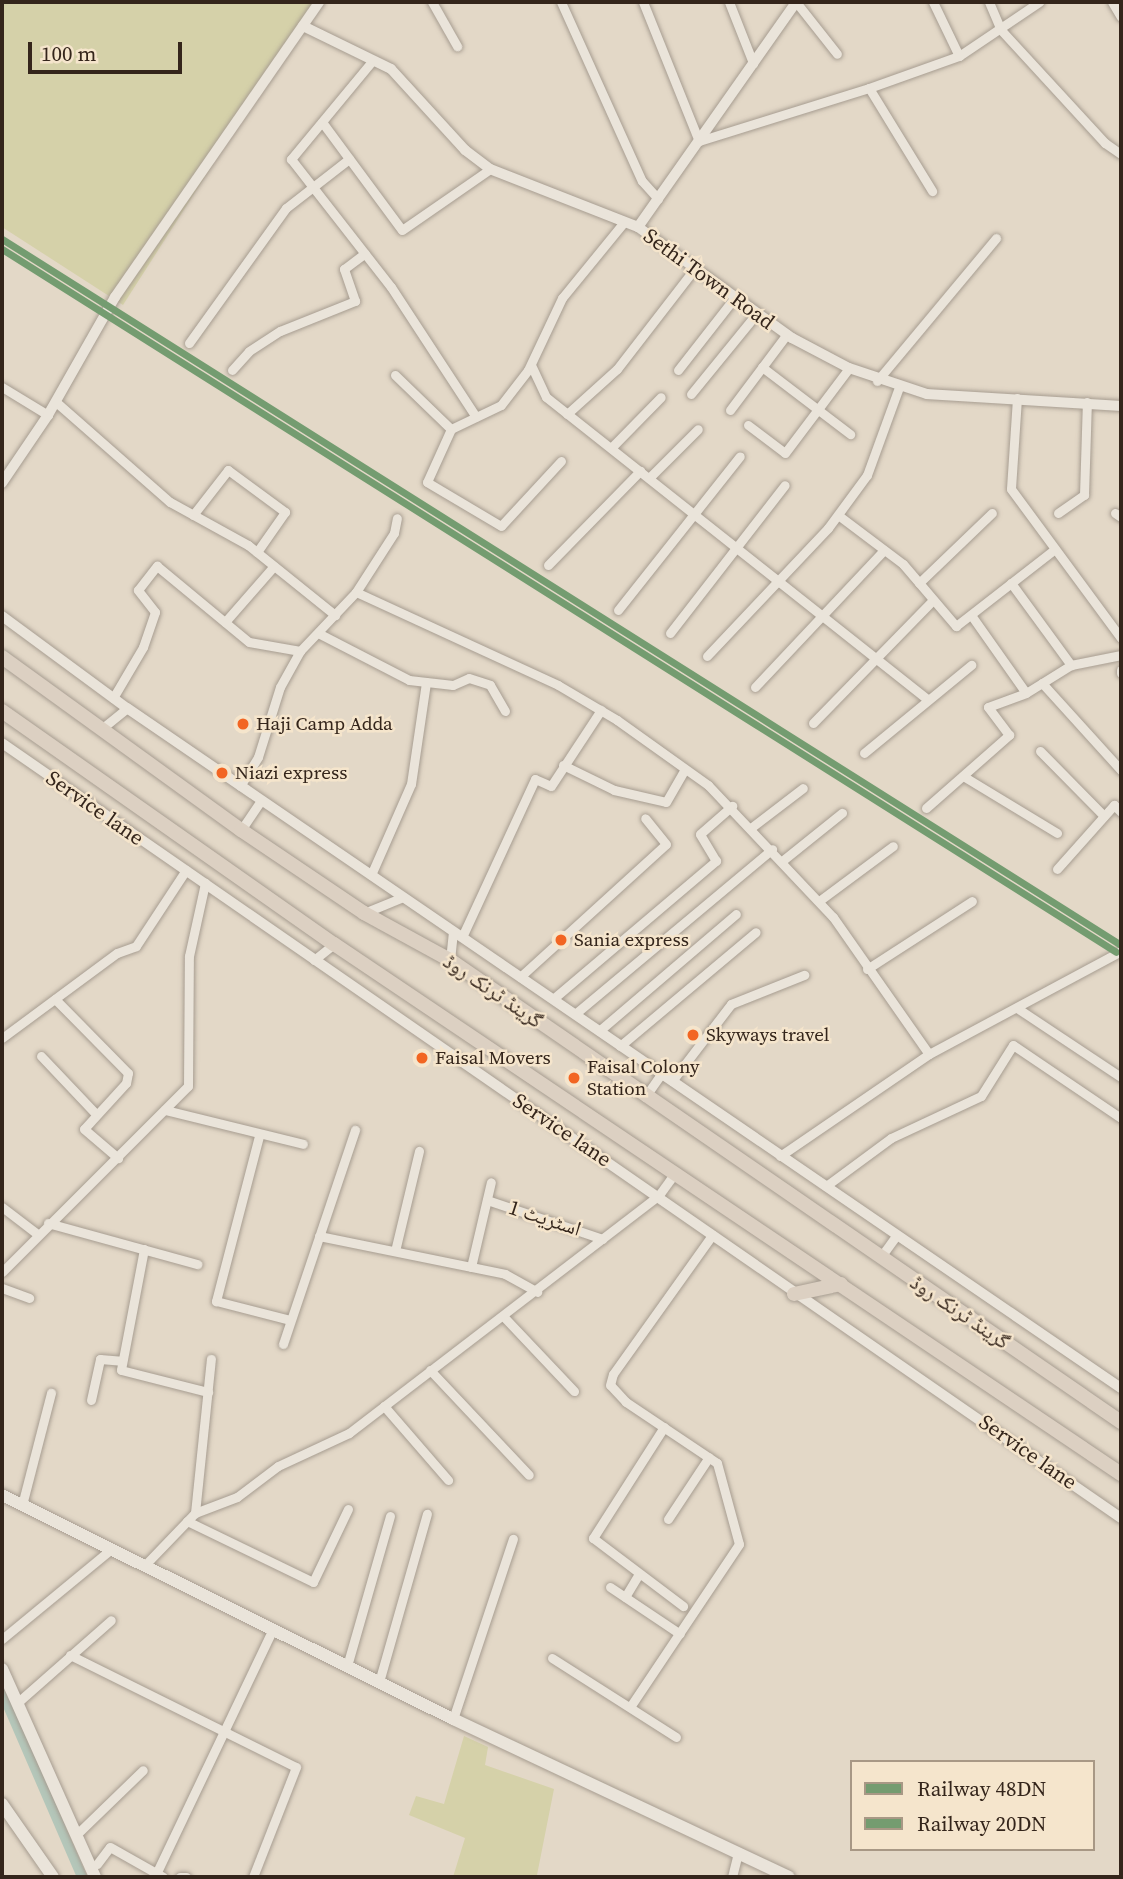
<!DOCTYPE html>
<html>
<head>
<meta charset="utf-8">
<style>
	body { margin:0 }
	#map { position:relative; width:1123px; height:1879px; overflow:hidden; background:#e3d8c7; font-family:"Source Serif 4","Noto Naskh Arabic",serif }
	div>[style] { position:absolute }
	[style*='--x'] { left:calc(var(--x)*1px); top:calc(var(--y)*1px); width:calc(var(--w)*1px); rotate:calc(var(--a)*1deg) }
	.green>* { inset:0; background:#d5d1a9 }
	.canal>* { height:10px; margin:-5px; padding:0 5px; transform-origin:5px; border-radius:5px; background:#b4c6b9 }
	.roads { filter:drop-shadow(0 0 2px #a79d91) drop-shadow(0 0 2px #a79d91) }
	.minor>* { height:9px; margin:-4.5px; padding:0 4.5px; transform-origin:4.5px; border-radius:4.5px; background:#eae4da }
	.tertiary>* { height:10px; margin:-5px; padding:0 5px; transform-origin:5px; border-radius:5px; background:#eae4da }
	.secondary>* { height:12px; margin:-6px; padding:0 6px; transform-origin:6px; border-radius:6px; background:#eae4da }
	.trunk>* { height:14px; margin:-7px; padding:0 7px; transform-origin:7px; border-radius:7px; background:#dcd0c2 }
	.rail-1>* { height:7px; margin:-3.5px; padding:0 3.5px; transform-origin:3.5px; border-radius:3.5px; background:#749c70 }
	.rail-2>* { height:7px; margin:-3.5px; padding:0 3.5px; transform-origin:3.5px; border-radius:3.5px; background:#749c70 }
	.dots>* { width:19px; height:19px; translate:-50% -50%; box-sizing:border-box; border:4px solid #f5e5cc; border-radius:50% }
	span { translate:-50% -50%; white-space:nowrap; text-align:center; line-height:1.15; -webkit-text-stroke:5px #f5e5cc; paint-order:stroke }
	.bus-label { font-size:19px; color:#34251b }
	.left { translate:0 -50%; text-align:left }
	.street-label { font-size:21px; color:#34251b }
	.frame { position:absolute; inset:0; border:4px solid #34251b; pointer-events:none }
	.legend { position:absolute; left:850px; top:1760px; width:245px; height:91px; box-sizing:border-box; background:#f5e5cc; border:2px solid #a89885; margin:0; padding:9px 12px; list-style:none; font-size:21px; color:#34251b }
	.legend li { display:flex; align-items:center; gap:14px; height:35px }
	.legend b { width:35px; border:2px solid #a89885 }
	.scale { position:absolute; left:28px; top:42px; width:154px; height:32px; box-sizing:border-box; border:4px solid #34251b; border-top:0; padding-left:9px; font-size:21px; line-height:24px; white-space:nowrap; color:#34251b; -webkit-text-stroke:5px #f5e5cc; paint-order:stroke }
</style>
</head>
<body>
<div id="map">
	<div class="green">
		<div style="clip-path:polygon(2px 2px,317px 2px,123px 305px,2px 227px)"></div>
		<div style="clip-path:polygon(464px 1736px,488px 1747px,485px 1765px,554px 1789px,537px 1875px,543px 1877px,453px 1877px,465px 1838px,409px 1815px,416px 1796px,444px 1804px)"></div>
	</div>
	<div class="canal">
		<div style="--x:2;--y:1692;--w:202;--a:66.6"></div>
	</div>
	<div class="roads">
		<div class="minor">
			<div style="--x:432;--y:2;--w:51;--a:60.4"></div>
			<div style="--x:561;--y:2;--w:196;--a:65.7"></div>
			<div style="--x:642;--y:181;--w:24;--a:48"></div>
			<div style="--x:643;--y:2;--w:150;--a:68.1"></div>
			<div style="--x:699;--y:141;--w:178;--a:-17.3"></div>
			<div style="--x:869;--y:88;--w:121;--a:58.5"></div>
			<div style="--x:729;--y:2;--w:66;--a:68.5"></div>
			<div style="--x:796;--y:2;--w:66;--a:51.7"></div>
			<div style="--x:933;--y:2;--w:60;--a:64.3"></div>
			<div style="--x:989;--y:2;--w:30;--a:67"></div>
			<div style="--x:1001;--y:30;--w:154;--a:47.4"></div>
			<div style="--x:1105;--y:143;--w:19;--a:35"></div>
			<div style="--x:1112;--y:2;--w:17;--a:59"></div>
			<div style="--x:373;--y:60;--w:129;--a:129.6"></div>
			<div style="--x:291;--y:159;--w:162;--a:52"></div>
			<div style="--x:391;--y:287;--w:155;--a:56.8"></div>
			<div style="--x:869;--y:88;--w:96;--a:-19.6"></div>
			<div style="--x:959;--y:56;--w:97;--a:-34"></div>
			<div style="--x:322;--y:122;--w:134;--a:53.5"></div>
			<div style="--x:402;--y:230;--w:107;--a:-34.7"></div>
			<div style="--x:189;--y:343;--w:166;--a:-54.3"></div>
			<div style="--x:286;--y:208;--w:80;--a:-37.9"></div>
			<div style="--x:531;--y:365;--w:35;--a:65"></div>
			<div style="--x:546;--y:397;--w:486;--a:38.4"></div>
			<div style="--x:762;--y:367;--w:111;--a:37.3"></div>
			<div style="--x:232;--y:370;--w:25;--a:-48"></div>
			<div style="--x:249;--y:351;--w:37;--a:-33"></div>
			<div style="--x:280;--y:331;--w:81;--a:-21.8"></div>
			<div style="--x:355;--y:301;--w:34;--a:-109"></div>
			<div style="--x:344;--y:269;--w:26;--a:-37"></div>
			<div style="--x:678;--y:370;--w:93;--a:-52"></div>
			<div style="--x:395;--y:375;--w:78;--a:44"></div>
			<div style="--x:877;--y:381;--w:186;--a:-50.2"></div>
			<div style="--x:2;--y:387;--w:54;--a:31.3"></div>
			<div style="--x:691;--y:394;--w:104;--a:-50.8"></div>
			<div style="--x:1017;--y:398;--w:91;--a:93.8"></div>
			<div style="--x:1011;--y:489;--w:185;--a:53.6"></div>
			<div style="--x:56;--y:402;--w:152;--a:41.3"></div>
			<div style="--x:170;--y:502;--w:89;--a:28.9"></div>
			<div style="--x:248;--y:545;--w:112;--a:38.8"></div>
			<div style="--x:730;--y:410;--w:95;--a:-53.1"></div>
			<div style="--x:567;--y:414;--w:67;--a:-42"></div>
			<div style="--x:617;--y:369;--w:128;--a:-52.3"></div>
			<div style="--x:748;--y:425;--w:46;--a:37.1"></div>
			<div style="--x:785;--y:453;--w:106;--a:-53"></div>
			<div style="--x:611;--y:448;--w:71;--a:-45.6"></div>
			<div style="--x:561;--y:461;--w:88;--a:132.7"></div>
			<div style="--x:501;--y:526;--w:86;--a:-149.3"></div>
			<div style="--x:427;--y:482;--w:58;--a:-65.6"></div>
			<div style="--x:451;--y:429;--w:55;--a:-25.6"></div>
			<div style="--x:501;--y:405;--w:44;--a:-52.4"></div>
			<div style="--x:528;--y:370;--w:80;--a:-64.7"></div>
			<div style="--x:562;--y:298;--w:98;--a:-50.8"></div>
			<div style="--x:649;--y:478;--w:69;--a:-45"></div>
			<div style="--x:1058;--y:513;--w:32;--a:-35"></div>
			<div style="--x:1084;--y:495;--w:93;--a:-88.2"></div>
			<div style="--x:1115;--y:513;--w:7;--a:34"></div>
			<div style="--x:193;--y:515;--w:57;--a:-52.1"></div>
			<div style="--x:228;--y:470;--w:71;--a:36.4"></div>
			<div style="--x:285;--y:512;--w:49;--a:125"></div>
			<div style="--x:838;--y:515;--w:81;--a:37"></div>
			<div style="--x:903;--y:564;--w:82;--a:49.5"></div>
			<div style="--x:956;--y:626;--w:125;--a:-37.9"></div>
			<div style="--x:548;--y:565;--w:132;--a:-45.6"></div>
			<div style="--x:919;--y:583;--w:101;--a:-43.8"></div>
			<div style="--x:1011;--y:583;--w:102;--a:53.8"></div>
			<div style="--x:356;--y:592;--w:222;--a:24.7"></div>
			<div style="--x:558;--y:685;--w:69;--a:30.7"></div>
			<div style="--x:617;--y:720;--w:112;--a:35.5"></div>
			<div style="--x:708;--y:785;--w:182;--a:46.6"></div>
			<div style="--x:833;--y:917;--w:167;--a:55"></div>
			<div style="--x:618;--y:610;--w:196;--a:-51.6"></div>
			<div style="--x:971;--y:615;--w:95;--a:54.8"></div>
			<div style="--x:225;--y:622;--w:74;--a:-48.8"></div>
			<div style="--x:318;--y:633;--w:102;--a:27.3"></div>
			<div style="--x:409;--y:680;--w:44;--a:6.5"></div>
			<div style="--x:453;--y:685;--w:17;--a:-24"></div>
			<div style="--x:469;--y:678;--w:22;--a:18"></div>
			<div style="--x:490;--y:685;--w:30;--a:60"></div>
			<div style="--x:670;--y:633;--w:187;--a:-52.2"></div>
			<div style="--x:707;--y:656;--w:176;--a:-46.6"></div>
			<div style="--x:828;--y:528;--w:66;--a:-53.7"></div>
			<div style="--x:867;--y:475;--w:94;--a:-70"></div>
			<div style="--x:1121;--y:670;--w:3;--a:90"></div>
			<div style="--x:1042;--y:683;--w:118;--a:47.8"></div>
			<div style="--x:755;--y:687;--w:188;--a:-46.7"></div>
			<div style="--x:113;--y:698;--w:59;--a:-59.5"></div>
			<div style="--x:143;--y:647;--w:37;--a:-71"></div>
			<div style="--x:155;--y:612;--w:28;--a:-128"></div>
			<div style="--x:138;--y:590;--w:31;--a:-52"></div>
			<div style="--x:157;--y:566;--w:119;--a:39.6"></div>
			<div style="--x:249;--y:642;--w:52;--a:10"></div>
			<div style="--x:300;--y:651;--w:81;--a:-46.5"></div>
			<div style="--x:356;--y:592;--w:70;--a:-57.2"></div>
			<div style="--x:394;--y:533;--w:15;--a:-79"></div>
			<div style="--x:813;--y:723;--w:172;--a:-45.7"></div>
			<div style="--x:100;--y:730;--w:35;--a:-39"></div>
			<div style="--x:1040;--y:751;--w:91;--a:45.4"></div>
			<div style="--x:864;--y:753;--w:139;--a:-39.4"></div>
			<div style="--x:563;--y:765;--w:57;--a:26.1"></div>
			<div style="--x:614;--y:790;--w:53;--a:13"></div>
			<div style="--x:666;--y:802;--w:38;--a:-60"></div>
			<div style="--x:963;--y:776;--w:110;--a:31.2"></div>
			<div style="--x:240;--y:786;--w:34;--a:-58"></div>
			<div style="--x:258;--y:757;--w:73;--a:-72.6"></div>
			<div style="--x:280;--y:687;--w:41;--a:-60.9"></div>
			<div style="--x:926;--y:808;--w:111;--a:-41.3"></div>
			<div style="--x:1009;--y:735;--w:35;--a:-127"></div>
			<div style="--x:988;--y:707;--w:40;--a:-20.2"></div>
			<div style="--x:1026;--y:693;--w:53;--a:-31.9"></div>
			<div style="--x:1071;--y:665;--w:51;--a:-11.3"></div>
			<div style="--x:752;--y:827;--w:64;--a:-37.4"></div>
			<div style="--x:241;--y:830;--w:36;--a:-56"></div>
			<div style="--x:782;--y:861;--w:77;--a:-38.7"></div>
			<div style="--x:1057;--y:869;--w:86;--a:-48.3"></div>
			<div style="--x:1114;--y:805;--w:10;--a:45"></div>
			<div style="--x:371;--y:875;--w:99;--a:-66.3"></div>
			<div style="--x:411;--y:784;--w:103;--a:-81.6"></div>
			<div style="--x:819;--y:901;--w:92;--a:-36.6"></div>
			<div style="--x:364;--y:913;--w:42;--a:-22.3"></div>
			<div style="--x:462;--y:937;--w:174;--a:-65.2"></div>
			<div style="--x:535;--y:779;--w:17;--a:24"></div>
			<div style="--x:551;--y:786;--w:91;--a:-56.7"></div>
			<div style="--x:314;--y:960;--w:26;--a:-39"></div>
			<div style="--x:450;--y:960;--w:29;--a:-84"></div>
			<div style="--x:867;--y:969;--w:125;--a:-32.9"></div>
			<div style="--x:520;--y:977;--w:197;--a:-42.3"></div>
			<div style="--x:666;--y:844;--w:33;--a:-129"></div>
			<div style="--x:55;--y:999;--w:104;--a:45.4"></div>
			<div style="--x:128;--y:1073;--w:10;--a:101"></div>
			<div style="--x:126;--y:1083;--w:62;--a:132.4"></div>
			<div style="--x:84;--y:1129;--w:45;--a:40.5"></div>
			<div style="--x:553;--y:999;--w:214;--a:-40.3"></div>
			<div style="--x:716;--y:861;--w:31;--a:-121"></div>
			<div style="--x:700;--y:834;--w:43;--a:-41.2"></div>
			<div style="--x:1017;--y:1008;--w:125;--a:33.6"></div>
			<div style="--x:575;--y:1014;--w:257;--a:-39.9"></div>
			<div style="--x:599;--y:1031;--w:180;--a:-40.5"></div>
			<div style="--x:2;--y:1038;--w:143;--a:-36.5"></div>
			<div style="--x:117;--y:953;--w:20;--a:-20"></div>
			<div style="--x:136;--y:946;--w:91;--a:-56.7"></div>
			<div style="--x:620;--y:1046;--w:177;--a:-40"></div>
			<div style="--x:41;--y:1056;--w:80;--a:46.5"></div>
			<div style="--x:672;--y:1081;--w:97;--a:-52.5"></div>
			<div style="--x:731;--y:1004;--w:79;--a:-21.7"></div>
			<div style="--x:645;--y:1097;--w:28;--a:-55"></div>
			<div style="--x:165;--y:1110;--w:142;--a:13.8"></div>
			<div style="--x:259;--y:1136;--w:171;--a:104.6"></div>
			<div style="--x:216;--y:1301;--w:76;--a:14.4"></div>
			<div style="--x:780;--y:1156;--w:181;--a:-34.4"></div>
			<div style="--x:929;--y:1054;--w:218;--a:-28.2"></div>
			<div style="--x:826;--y:1186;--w:81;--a:-36.4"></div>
			<div style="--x:891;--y:1138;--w:99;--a:-25"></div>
			<div style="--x:981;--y:1096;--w:60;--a:-57.9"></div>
			<div style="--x:1013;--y:1045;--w:130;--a:34.1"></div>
			<div style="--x:487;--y:1200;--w:122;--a:18.6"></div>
			<div style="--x:2;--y:1207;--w:43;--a:37.4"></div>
			<div style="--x:48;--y:1223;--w:155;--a:15.4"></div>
			<div style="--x:319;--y:1236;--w:190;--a:11.5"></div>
			<div style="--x:505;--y:1274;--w:37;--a:29"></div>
			<div style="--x:144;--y:1249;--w:123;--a:100.8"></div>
			<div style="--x:121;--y:1370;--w:90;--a:14.2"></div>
			<div style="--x:395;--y:1251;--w:103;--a:-76.5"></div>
			<div style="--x:880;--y:1258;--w:27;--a:-54"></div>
			<div style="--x:471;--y:1267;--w:87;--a:-76.8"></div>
			<div style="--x:2;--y:1272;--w:263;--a:-45"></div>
			<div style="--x:188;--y:1086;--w:130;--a:-89.6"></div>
			<div style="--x:189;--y:956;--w:75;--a:-77.6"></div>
			<div style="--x:2;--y:1288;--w:29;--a:20"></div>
			<div style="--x:504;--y:1317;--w:102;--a:46.6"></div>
			<div style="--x:283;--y:1344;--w:226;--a:-71.4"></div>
			<div style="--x:430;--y:1370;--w:144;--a:46.7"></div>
			<div style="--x:91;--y:1400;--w:42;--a:-77.6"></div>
			<div style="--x:100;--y:1359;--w:21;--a:5"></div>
			<div style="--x:384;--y:1406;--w:98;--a:49.1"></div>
			<div style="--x:664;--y:1427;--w:132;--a:122.6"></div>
			<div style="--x:593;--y:1538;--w:113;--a:37.1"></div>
			<div style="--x:22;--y:1505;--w:116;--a:-75.5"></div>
			<div style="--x:195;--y:1513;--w:155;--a:-84.1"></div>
			<div style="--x:668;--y:1519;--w:74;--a:-56.5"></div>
			<div style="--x:187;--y:1521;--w:140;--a:25.8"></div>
			<div style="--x:313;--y:1582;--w:81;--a:-64.4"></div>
			<div style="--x:144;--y:1566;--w:74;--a:-46.1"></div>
			<div style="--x:195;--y:1513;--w:45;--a:-20.9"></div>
			<div style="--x:237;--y:1497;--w:51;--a:-37.1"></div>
			<div style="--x:278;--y:1466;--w:78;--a:-24.9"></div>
			<div style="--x:349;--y:1433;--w:391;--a:-37.5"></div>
			<div style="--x:659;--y:1195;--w:27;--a:-54"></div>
			<div style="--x:610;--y:1587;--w:84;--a:33.9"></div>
			<div style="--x:625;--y:1597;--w:27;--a:-59"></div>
			<div style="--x:2;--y:1639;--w:141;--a:-39.5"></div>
			<div style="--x:70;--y:1655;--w:252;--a:26.4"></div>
			<div style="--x:296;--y:1767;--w:118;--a:111.4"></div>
			<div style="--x:552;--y:1658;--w:147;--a:32.5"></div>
			<div style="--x:347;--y:1666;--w:156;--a:-74"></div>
			<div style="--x:379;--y:1682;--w:175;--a:-74.1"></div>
			<div style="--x:17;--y:1703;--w:125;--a:-41.4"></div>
			<div style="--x:630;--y:1707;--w:196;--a:-56.2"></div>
			<div style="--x:739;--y:1544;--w:84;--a:-105.2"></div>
			<div style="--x:717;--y:1463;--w:110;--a:-146.2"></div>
			<div style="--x:626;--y:1402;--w:23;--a:-133"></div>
			<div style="--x:610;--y:1385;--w:11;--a:-75"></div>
			<div style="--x:613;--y:1374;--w:171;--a:-54.5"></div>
			<div style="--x:453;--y:1719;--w:190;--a:-71.6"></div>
			<div style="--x:76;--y:1835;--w:93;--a:-44.1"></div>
			<div style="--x:97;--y:1864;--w:21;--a:-53"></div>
			<div style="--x:110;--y:1847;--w:61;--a:29.5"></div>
			<div style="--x:156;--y:1874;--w:272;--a:-64.5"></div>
			<div style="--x:180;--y:1877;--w:6;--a:0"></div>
			<div style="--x:732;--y:1877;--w:25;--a:-76"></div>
		</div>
		<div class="tertiary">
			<div style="--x:303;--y:26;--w:98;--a:26"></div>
			<div style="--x:391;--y:69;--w:110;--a:47.6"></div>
			<div style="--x:465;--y:150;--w:31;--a:37"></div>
			<div style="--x:490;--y:169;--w:159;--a:21.4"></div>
			<div style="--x:638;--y:227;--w:190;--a:35.8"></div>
			<div style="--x:792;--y:338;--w:64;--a:27.8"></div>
			<div style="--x:849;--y:368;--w:82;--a:18.4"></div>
			<div style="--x:927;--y:394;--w:194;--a:3.5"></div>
			<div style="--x:638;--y:227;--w:275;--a:-54.9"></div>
			<div style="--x:2;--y:483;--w:82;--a:-55.9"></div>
			<div style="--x:48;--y:415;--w:136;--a:-60.4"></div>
			<div style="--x:115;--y:297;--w:359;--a:-55.3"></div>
			<div style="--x:2;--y:616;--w:155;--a:36.4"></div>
			<div style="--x:127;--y:708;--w:1204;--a:34.38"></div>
			<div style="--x:2;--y:743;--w:1361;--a:34.71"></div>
		</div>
		<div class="secondary">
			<div style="--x:2;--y:1495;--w:504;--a:26.41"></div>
			<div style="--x:453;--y:1719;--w:371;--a:25.2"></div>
			<div style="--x:2;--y:1669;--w:228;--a:65.9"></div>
			<div style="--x:2;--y:1804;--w:89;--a:55.1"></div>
		</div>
		<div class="trunk">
			<div style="--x:2;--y:657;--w:295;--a:35.9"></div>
			<div style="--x:241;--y:830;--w:148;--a:34"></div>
			<div style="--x:364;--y:913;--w:98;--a:28.7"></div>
			<div style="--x:450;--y:960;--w:815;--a:34.55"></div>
			<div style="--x:2;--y:711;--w:406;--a:35.1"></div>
			<div style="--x:334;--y:944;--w:949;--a:33.96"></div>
			<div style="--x:794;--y:1294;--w:48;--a:-12"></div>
		</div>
	</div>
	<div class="rail-1">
		<div style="--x:2;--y:239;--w:1323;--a:32.25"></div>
	</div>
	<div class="rail-2">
		<div style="--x:2;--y:249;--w:1317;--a:32.25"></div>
	</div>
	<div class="dots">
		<div style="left:243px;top:724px;background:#f26522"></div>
		<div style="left:222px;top:773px;background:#f26522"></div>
		<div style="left:561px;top:940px;background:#f26522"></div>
		<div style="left:693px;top:1035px;background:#f26522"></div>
		<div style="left:422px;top:1058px;background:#f26522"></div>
		<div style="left:574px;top:1078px;background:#f26522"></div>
	</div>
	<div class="bus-label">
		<span class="left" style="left:256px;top:724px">Haji Camp Adda</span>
		<span class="left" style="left:235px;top:773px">Niazi express</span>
		<span class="left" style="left:574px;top:940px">Sania express</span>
		<span class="left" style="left:706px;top:1035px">Skyways travel</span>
		<span class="left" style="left:435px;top:1058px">Faisal Movers</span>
		<span class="left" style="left:587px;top:1078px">Faisal Colony<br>Station</span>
	</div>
	<div class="street-label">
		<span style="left:709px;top:279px;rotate:36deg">Sethi Town Road</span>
		<span style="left:95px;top:808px;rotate:35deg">Service lane</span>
		<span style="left:493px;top:991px;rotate:34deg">گرینڈ ٹرنک روڈ</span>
		<span style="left:562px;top:1130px;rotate:34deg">Service lane</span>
		<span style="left:545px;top:1218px;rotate:18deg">اسٹریٹ 1</span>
		<span style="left:960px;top:1312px;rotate:34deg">گرینڈ ٹرنک روڈ</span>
		<span style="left:1028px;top:1452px;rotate:35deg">Service lane</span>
	</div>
	<div class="frame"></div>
	<ul class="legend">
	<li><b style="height:9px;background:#749c70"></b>Railway 48DN</li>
	<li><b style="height:9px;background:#749c70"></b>Railway 20DN</li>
	</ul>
	<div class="scale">100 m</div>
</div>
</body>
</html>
